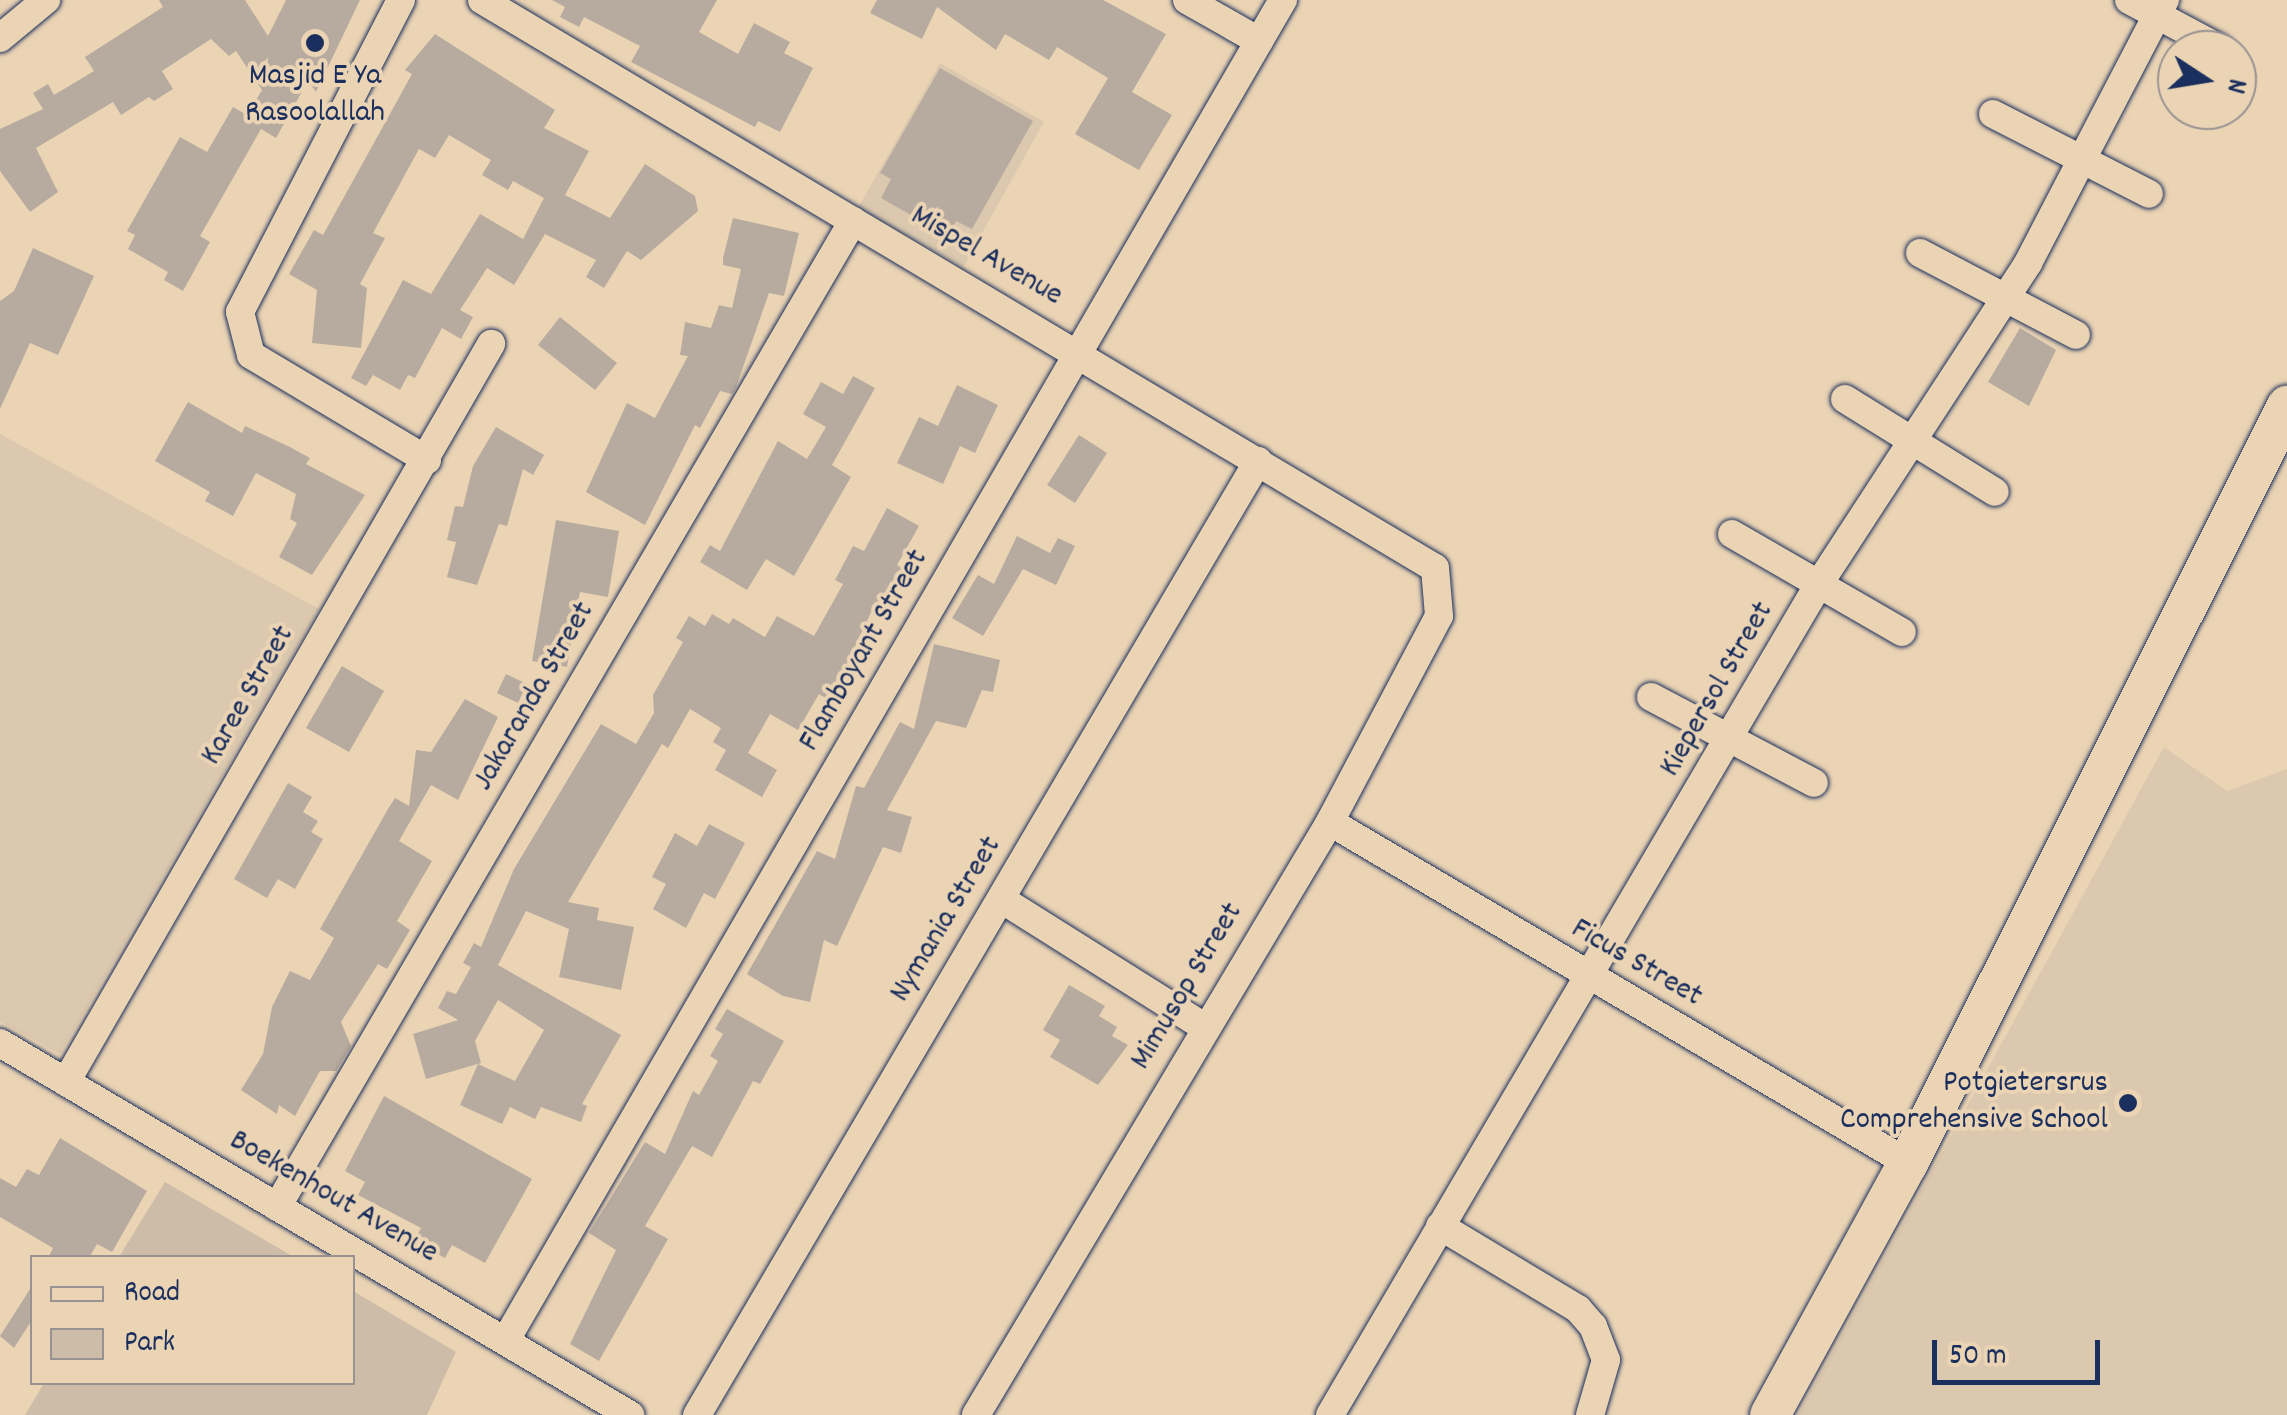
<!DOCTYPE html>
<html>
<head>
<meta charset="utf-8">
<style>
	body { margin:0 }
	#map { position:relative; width:2287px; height:1415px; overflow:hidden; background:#ebd4b4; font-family:Dekko,sans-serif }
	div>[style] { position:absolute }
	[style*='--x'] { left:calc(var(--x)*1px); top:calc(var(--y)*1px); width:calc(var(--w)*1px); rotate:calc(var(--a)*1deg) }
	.built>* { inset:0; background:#dbc8ae }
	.green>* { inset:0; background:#cdbca8 }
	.building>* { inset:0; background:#b7ab9f }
	.roads { filter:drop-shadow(0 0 2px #1b2f5e) drop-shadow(0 0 2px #1b2f5e) }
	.minor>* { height:28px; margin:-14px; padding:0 14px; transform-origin:14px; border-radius:14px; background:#ebd4b4 }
	.highway>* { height:40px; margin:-20px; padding:0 20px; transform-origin:20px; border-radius:20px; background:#ebd4b4 }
	.dots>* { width:28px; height:28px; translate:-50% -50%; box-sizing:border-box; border:5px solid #ebd4b4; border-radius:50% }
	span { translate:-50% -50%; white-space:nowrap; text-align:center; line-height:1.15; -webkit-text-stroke:8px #ebd4b4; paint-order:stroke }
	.poi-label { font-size:32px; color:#1b2f5e }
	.right { translate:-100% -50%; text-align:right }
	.street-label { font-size:32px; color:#1b2f5e }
	.legend { position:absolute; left:30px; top:1255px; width:325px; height:130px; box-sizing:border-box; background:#ebd4b4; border:2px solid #989292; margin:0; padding:12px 18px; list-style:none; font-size:30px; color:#1b2f5e }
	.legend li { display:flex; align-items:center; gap:20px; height:50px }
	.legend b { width:50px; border:2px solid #989292 }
	.north { position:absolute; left:2157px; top:30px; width:100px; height:100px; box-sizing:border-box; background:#ebd4b4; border:2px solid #989292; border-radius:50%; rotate:102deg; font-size:28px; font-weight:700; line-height:40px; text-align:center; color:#1b2f5e }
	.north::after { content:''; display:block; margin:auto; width:35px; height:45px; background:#1b2f5e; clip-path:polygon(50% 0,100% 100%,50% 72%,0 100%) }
	.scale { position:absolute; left:1932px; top:1340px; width:168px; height:45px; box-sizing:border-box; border:5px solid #1b2f5e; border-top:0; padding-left:12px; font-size:30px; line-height:35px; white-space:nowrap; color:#1b2f5e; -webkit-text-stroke:8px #ebd4b4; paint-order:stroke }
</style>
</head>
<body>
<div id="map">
	<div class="built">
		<div style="clip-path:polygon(940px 63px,1044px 122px,963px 267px,858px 208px)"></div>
		<div style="clip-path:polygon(0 434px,319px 609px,60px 1054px,0 1021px)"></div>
		<div style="clip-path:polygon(2164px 747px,2227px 791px,2287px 769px,2287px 1415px,1798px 1415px)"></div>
	</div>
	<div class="green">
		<div style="clip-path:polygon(165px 1182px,294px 1257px,119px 1257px)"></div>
		<div style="clip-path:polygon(353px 1291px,456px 1352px,427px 1415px,25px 1415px,44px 1383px,352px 1382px)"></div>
	</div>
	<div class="building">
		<div style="clip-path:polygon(159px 0,245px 0,268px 36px,286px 0,360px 0,316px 92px,308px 81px,276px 138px,261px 129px,200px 236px,210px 242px,183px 291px,164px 280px,168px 272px,128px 249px,135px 235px,127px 231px,180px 137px,207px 152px,233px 107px,247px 115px,262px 90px,236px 51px,229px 56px,211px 39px,162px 71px,173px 89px,154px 101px,149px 97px,121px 115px,113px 102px,36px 148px,58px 192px,30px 212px,0 171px,0 129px,43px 109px,33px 93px,48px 84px,54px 95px,94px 71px,85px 57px,163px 7px)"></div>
		<div style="clip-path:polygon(552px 0,717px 0,699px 32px,738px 54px,754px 23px,790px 42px,784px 53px,813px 68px,780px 132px,758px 121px,755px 127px,631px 62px,640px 46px,584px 17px,579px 27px,560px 17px,565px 7px)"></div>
		<div style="clip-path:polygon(877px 0,1103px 0,1166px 34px,1132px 92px,1172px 115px,1139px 170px,1075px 134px,1108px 78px,1057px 47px,1049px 60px,1005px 34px,996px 50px,937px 7px,922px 39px,870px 13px)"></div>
		<div style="clip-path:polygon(435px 34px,555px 110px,544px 128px,589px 151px,565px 195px,610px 218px,645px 164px,695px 196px,698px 211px,641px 260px,627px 251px,604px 288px,586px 277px,596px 260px,545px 234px,514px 285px,487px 268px,460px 310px,473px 317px,461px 339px,442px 328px,415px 378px,408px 375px,400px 390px,373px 375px,366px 386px,351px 378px,403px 280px,431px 294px,480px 214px,523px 239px,544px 198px,513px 181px,508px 190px,482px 175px,491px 160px,449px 135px,435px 158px,419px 149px,373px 233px,385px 238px,360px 284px,367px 288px,361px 348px,312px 343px,317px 290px,289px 274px,314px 230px,323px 235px,412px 74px,405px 70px)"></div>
		<div style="clip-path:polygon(940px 68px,1033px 121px,972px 229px,956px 221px,948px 236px,881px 198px,891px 179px,880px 173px)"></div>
		<div style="clip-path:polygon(733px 218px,799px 233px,784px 296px,769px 293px,736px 387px,732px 394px,720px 391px,700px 428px,695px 425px,645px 525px,586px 492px,627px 403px,655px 418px,688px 356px,680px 355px,685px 322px,711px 328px,719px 305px,732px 308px,741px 269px,723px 265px,723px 258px)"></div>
		<div style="clip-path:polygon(33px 248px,94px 276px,58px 355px,30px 343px,0 409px,0 301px,14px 291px)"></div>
		<div style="clip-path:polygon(560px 317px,617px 363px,595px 390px,538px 345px)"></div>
		<div style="clip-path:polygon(2020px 328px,2056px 350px,2029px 406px,1988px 382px)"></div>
		<div style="clip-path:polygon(853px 376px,875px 388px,832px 465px,851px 477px,794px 576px,766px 559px,747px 590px,700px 562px,710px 545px,720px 551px,778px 441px,807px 459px,826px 427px,803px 414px,821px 382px,843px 394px)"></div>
		<div style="clip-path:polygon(957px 385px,998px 405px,975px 453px,960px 446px,943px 484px,897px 463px,919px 417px,938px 426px)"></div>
		<div style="clip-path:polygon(188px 402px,242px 433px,245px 426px,290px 447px,310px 458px,306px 464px,365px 495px,312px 575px,279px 557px,297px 523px,290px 519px,296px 494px,256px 473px,233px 516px,205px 501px,210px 492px,155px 461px)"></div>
		<div style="clip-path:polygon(496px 427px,544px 455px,533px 475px,523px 469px,507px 526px,499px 524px,477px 585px,447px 577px,456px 542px,447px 540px,455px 506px,463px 507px,473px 466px)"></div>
		<div style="clip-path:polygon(1079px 435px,1107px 453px,1075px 503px,1047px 485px)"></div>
		<div style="clip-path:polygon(887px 508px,919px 526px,897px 565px,906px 571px,884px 611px,874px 606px,830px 701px,819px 694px,798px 730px,770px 714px,748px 753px,777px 770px,762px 797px,715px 770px,726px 750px,713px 742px,721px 728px,690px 709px,668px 748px,662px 744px,568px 902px,599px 908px,597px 920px,634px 927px,621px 990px,559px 977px,569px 929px,526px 911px,498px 965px,621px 1035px,582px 1104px,587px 1106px,581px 1122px,541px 1107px,535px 1119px,510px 1107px,502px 1124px,460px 1105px,478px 1064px,515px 1081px,544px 1030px,498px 1000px,475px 1041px,481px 1063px,426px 1079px,413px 1034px,458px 1020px,438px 1008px,447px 991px,456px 994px,471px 967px,463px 963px,474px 943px,481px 947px,514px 869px,601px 724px,636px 744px,654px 713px,653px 695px,683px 642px,676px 638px,689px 616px,705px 626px,712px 614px,729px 624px,733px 618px,765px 637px,777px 616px,814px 636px,843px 584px,835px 580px,853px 546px,864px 551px)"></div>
		<div style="clip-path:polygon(556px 520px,619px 531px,608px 597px,580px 592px,567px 667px,532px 661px)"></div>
		<div style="clip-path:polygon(1017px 536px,1050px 553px,1058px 538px,1075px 546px,1056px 585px,1023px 569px,983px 636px,952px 618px,978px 575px,994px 584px)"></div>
		<div style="clip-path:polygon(934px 644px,1000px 660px,993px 692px,982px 690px,966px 728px,936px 721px,887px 810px,912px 817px,901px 853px,883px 847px,837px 946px,824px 940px,810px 1002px,783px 996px,747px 974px,817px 851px,835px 859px,856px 786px,864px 788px,900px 722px,914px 729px)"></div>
		<div style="clip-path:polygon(342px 666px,384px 691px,349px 752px,306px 728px)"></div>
		<div style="clip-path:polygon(506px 674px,527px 684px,518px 703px,497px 693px)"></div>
		<div style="clip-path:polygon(465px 699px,498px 717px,458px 800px,431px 785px,399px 841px,432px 861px,397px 921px,410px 930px,387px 969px,378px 964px,341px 1022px,351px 1046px,336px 1071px,320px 1071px,295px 1116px,279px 1105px,277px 1114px,241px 1090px,263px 1054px,272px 1007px,290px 971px,310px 980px,334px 938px,320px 929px,388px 809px,395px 798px,409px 806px,416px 750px,431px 752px)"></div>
		<div style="clip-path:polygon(288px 783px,312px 797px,303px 812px,318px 821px,311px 832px,323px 839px,295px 889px,278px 879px,267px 898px,234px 879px)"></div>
		<div style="clip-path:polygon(709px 824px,745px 843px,715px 899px,704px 893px,686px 928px,653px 909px,666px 884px,652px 877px,675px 833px,697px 846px)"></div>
		<div style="clip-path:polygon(1069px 985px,1105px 1006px,1099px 1016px,1117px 1027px,1112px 1036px,1128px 1045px,1098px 1085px,1050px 1057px,1060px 1040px,1043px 1030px)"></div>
		<div style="clip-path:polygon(727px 1009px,784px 1041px,760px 1084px,753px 1081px,712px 1157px,692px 1146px,645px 1226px,668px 1239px,599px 1361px,570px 1344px,616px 1250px,589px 1233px,645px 1142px,665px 1154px,693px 1091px,699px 1095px,718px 1061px,710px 1056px,723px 1034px,715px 1029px)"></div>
		<div style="clip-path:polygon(384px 1096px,532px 1179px,485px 1263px,452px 1245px,445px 1258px,414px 1241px,421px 1228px,358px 1195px,365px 1182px,345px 1171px)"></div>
		<div style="clip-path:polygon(60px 1138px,147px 1191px,112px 1252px,97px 1244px,89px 1258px,48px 1258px,53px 1248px,0 1217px,0 1178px,16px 1187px,27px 1169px,39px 1175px)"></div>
		<div style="clip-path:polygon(32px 1286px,32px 1320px,14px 1348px,0 1336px)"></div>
	</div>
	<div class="roads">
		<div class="minor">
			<div style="--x:401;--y:0;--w:351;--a:117.3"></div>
			<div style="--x:240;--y:312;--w:44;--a:75.7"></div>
			<div style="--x:251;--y:355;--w:205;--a:30.8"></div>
			<div style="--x:482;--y:0;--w:1109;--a:30.8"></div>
			<div style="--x:1435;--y:568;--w:48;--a:85.2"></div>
			<div style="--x:1439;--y:616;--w:233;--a:117.9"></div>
			<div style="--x:1330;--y:822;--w:691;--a:120.84"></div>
			<div style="--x:1187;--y:0;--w:83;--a:29.7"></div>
			<div style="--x:2129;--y:0;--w:102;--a:28.1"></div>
			<div style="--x:0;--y:38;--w:60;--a:-39.6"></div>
			<div style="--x:1993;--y:114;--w:175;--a:27.1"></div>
			<div style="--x:1920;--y:253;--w:176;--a:27.7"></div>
			<div style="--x:1845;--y:399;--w:176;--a:31.8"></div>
			<div style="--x:1732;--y:534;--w:196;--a:30"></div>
			<div style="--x:1651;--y:697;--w:184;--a:27.8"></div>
			<div style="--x:1330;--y:822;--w:671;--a:30.54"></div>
			<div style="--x:1001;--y:899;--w:240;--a:32.2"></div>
			<div style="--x:0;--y:1043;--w:732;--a:30.56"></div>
			<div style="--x:66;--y:1082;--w:852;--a:-60.06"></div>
			<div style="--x:277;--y:1207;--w:1142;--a:-59.71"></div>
			<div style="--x:1440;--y:1226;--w:161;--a:31"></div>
			<div style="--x:1578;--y:1309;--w:23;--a:49"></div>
			<div style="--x:1593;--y:1326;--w:36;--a:69"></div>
			<div style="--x:1606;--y:1360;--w:57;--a:106.2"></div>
			<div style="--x:507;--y:1338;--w:1547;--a:-59.89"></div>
			<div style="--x:697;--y:1415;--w:1107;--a:-59.54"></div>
			<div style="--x:1330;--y:1415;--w:964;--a:-59.53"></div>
			<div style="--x:1819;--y:584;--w:383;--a:-56.9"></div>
			<div style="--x:2028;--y:263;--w:297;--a:-62.5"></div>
		</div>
		<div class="highway">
			<div style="--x:1770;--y:1415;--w:287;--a:-61.3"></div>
			<div style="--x:1908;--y:1163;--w:847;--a:-63.4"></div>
		</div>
	</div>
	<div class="dots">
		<div style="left:315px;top:43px;background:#1b2f5e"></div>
		<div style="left:2128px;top:1103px;background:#1b2f5e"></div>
	</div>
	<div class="poi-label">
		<span style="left:315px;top:96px">Masjid E Ya<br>Rasoolallah</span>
		<span class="right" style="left:2108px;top:1103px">Potgietersrus<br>Comprehensive School</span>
	</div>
	<div class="street-label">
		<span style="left:986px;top:257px;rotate:30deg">Mispel Avenue</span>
		<span style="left:865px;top:651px;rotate:-60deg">Flamboyant Street</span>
		<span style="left:1718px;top:690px;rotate:-60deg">Kiepersol Street</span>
		<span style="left:249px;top:696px;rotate:-60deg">Karee Street</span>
		<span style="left:535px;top:697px;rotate:-60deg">Jakaranda Street</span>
		<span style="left:947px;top:920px;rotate:-59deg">Nymania Street</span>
		<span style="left:1636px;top:964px;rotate:30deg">Ficus Street</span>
		<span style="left:1188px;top:987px;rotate:-59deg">Mimusop Street</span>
		<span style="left:333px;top:1198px;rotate:30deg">Boekenhout Avenue</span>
	</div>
	<ul class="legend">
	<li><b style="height:12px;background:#ebd4b4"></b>Road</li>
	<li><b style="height:28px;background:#cdbca8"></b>Park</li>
	</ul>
	<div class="north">N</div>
	<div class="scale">50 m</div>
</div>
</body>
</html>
